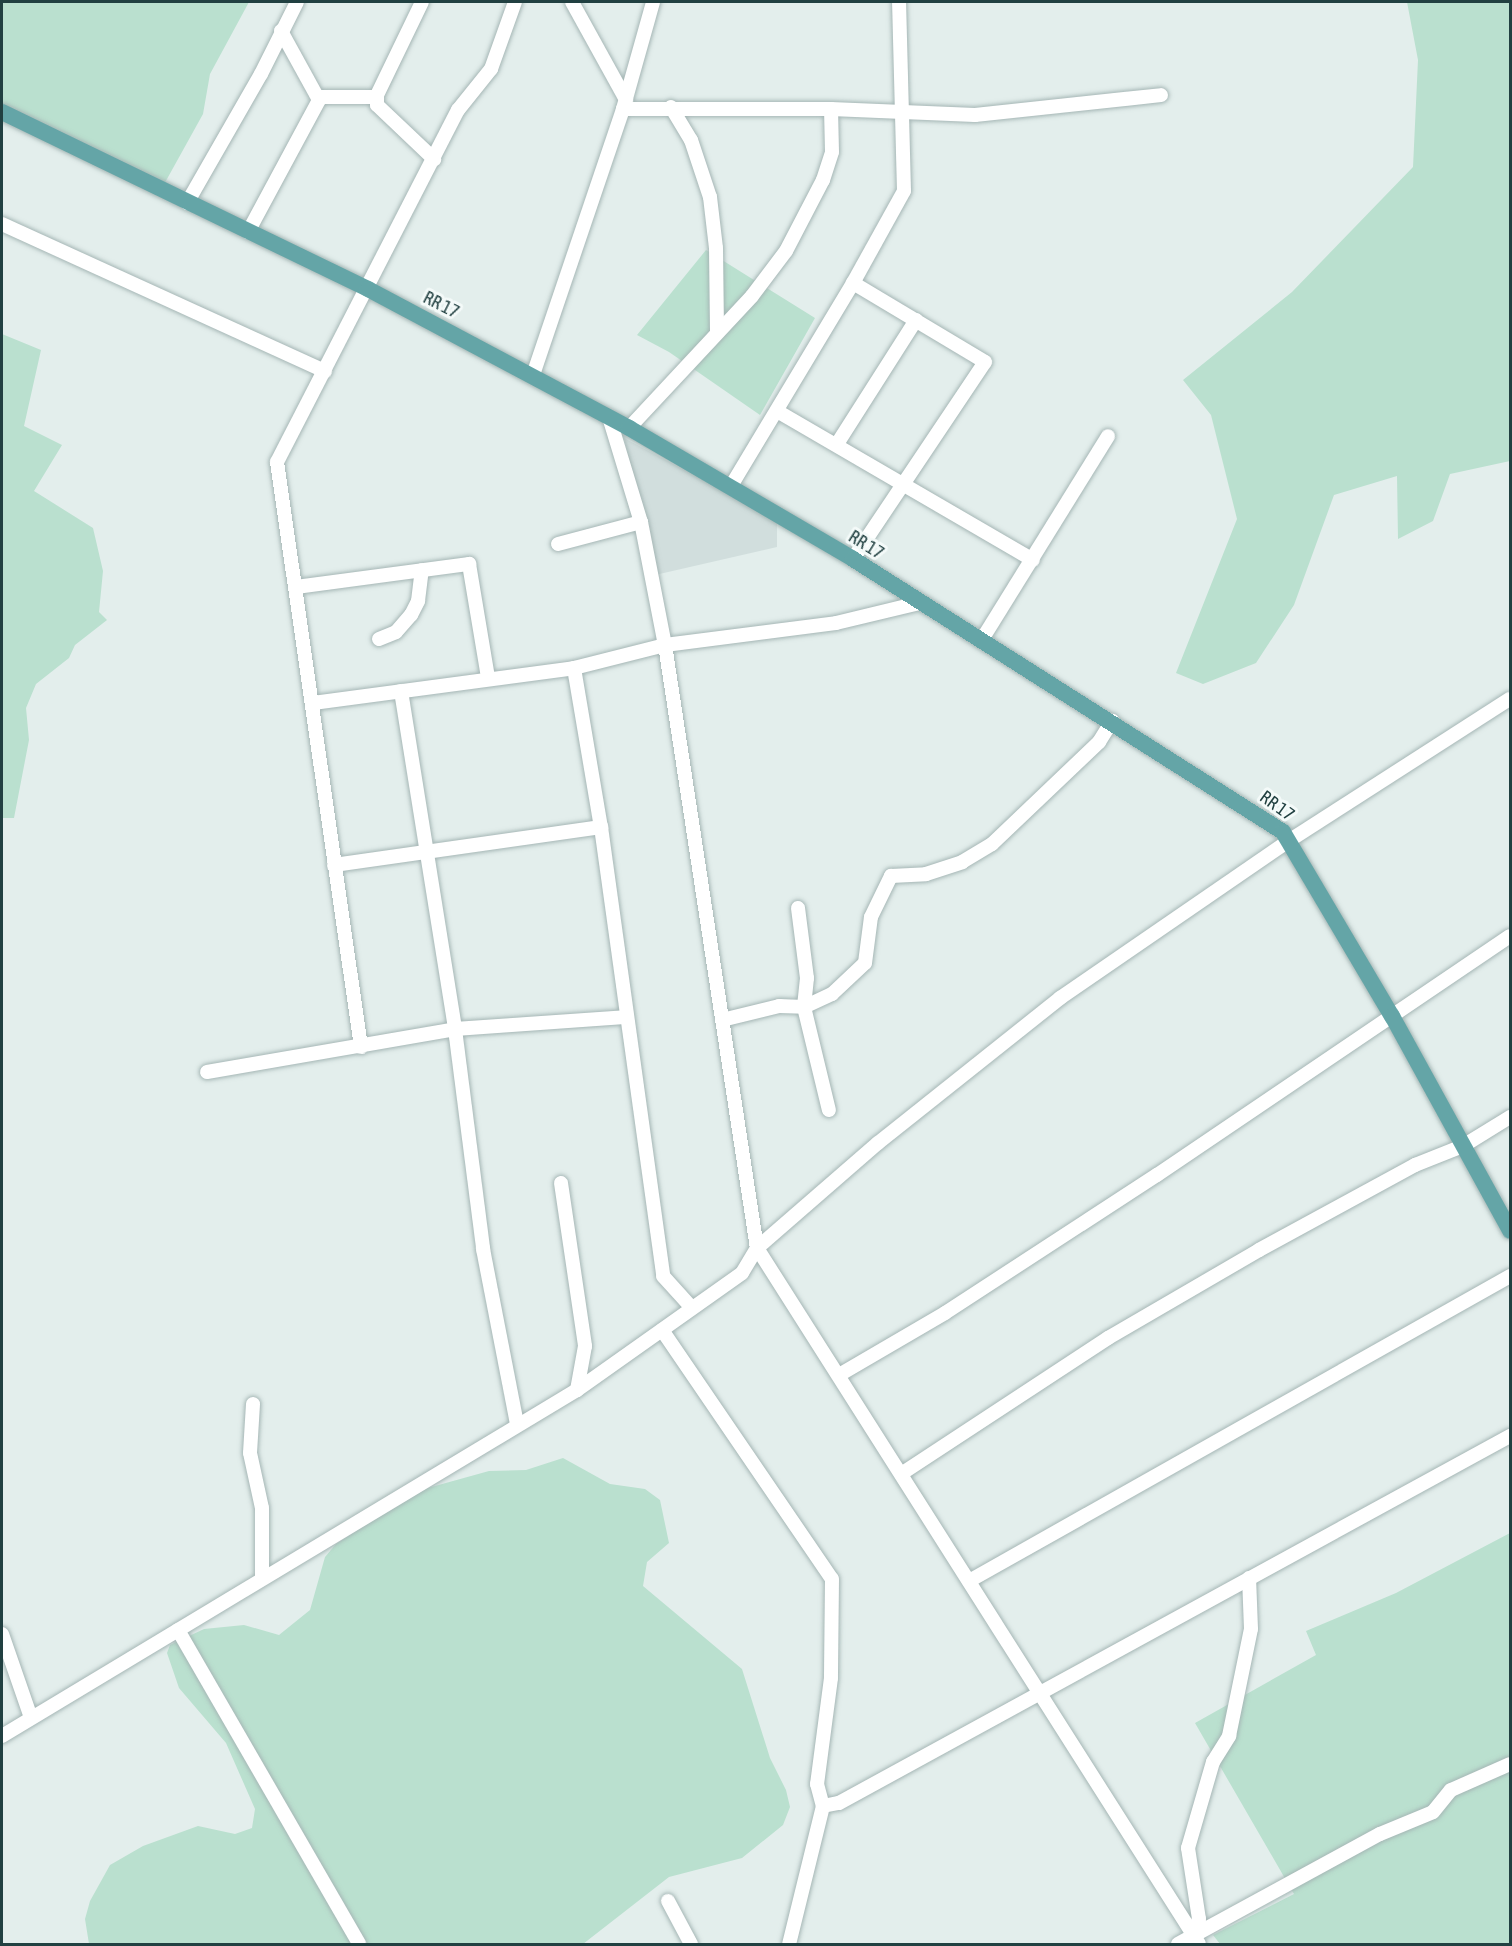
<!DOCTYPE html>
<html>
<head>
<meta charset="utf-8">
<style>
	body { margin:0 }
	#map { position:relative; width:1512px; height:1946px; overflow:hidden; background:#e3eeec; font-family:"Asap Condensed",sans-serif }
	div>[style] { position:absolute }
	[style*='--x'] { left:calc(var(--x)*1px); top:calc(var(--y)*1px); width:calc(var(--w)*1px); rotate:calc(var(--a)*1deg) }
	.built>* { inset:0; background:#d1dedd }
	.green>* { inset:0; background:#bae0cf }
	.roads { filter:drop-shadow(0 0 2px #a5b6b5) drop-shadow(0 0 2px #a5b6b5) }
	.minor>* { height:14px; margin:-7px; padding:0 7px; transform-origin:7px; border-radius:7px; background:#fff }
	.major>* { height:16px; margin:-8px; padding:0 8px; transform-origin:8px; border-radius:8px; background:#64a5a7 }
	span { translate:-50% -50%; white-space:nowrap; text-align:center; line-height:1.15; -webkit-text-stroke:6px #f4faf9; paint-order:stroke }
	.street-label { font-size:18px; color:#214041 }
	.frame { position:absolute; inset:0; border:3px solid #214041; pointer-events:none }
</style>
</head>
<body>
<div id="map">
	<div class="built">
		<div style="clip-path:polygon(624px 438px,756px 508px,777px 523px,777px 547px,655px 575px)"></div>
	</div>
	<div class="green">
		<div style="clip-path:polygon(2px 2px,249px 2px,210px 74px,203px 114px,162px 188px,2px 105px)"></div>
		<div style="clip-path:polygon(1407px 2px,1510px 2px,1510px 461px,1450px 474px,1433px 521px,1398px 539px,1397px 476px,1334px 495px,1294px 605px,1256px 663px,1203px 684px,1176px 673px,1237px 519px,1211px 415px,1183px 380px,1292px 292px,1413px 167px,1418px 60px)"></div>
		<div style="clip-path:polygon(706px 250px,815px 318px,760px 415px,669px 352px,637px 335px)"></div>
		<div style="clip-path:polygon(2px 334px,41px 350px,24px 426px,62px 445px,34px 491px,93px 528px,103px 571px,99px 612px,107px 620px,75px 645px,69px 658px,36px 684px,26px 708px,29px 740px,14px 818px,2px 818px)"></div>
		<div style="clip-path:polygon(563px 1458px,610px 1484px,645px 1489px,660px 1500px,669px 1543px,647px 1562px,643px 1586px,742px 1669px,770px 1758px,786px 1790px,790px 1807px,783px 1825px,742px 1858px,669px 1877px,583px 1944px,89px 1944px,85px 1919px,90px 1901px,110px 1865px,143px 1846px,198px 1826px,235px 1834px,252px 1828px,255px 1809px,226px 1743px,179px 1688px,167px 1653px,170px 1645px,204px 1629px,244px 1625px,279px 1635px,310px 1610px,325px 1557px,336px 1544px,417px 1491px,489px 1471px,526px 1470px)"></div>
		<div style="clip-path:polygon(1510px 1533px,1510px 1944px,1220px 1944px,1213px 1935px,1294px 1894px,1195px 1723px,1316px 1655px,1306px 1631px,1396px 1593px)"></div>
	</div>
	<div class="roads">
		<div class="minor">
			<div style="--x:422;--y:2;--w:103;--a:115.8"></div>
			<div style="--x:377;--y:95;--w:10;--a:90"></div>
			<div style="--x:377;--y:105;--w:79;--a:43.5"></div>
			<div style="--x:572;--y:2;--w:112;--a:61.1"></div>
			<div style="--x:319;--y:97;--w:58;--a:0"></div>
			<div style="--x:671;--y:107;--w:39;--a:59"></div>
			<div style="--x:691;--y:140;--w:60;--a:71.6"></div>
			<div style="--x:710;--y:197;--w:51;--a:83.3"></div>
			<div style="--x:716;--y:248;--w:84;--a:89.3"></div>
			<div style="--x:623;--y:109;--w:208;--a:0"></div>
			<div style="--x:831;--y:109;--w:144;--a:2.4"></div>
			<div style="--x:975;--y:115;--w:187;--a:-6.1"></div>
			<div style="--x:187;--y:203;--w:149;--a:-60.2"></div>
			<div style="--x:261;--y:74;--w:80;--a:-63.4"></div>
			<div style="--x:2;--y:224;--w:355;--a:24.5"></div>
			<div style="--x:248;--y:232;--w:150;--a:-61.7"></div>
			<div style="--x:319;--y:100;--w:79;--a:-118.8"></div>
			<div style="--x:533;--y:375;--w:281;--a:-71.3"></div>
			<div style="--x:623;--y:109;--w:111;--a:-74.3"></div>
			<div style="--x:777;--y:411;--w:296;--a:30.2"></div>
			<div style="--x:609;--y:417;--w:110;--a:73.1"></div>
			<div style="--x:641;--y:522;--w:125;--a:79"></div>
			<div style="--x:665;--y:645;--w:610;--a:81.33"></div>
			<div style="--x:757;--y:1248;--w:824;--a:57.58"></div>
			<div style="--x:629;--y:428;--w:180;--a:-47"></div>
			<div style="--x:752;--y:296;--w:56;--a:-52.9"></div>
			<div style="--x:786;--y:251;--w:80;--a:-62.5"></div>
			<div style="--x:823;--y:180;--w:29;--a:-72"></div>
			<div style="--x:832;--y:152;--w:43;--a:-91.3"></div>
			<div style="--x:837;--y:444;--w:147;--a:-57.5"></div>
			<div style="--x:731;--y:486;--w:237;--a:-59"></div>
			<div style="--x:853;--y:283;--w:105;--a:-61"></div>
			<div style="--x:904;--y:191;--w:189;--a:-91.5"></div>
			<div style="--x:558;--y:544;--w:86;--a:-14.8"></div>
			<div style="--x:853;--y:559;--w:237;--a:-56.2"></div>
			<div style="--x:985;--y:362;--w:154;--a:-149.1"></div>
			<div style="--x:296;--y:587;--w:175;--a:-7.6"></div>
			<div style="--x:469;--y:564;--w:116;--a:80.5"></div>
			<div style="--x:379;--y:639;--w:18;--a:-22"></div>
			<div style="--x:396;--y:632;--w:23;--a:-49"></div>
			<div style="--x:411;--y:615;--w:16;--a:-63"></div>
			<div style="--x:418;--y:601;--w:31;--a:-83"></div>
			<div style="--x:981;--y:641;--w:241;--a:-58.2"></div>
			<div style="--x:574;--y:668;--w:161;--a:80.4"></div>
			<div style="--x:601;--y:827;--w:453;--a:82.1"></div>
			<div style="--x:663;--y:1276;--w:43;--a:47.8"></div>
			<div style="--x:401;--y:691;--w:342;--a:80.9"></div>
			<div style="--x:455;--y:1029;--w:222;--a:82.7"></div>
			<div style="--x:483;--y:1249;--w:178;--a:79"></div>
			<div style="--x:313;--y:703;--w:263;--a:-7.6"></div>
			<div style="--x:574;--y:668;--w:94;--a:-14.2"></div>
			<div style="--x:665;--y:645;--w:172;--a:-7.3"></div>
			<div style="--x:836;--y:623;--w:85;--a:-13.5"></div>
			<div style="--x:334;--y:865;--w:270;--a:-8.1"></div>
			<div style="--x:798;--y:908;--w:71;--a:82.7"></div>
			<div style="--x:807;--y:978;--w:29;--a:96"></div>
			<div style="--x:804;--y:1007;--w:106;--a:76.4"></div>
			<div style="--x:722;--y:1020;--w:59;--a:-13.8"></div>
			<div style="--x:779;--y:1006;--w:25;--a:2"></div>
			<div style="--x:804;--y:1007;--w:31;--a:-25"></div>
			<div style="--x:832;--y:994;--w:45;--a:-43.2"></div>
			<div style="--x:865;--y:963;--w:46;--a:-82.6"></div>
			<div style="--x:871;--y:917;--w:46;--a:-64"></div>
			<div style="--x:891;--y:876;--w:35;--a:-3"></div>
			<div style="--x:926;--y:874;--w:38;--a:-18"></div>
			<div style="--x:962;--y:862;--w:35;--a:-31"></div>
			<div style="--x:992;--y:844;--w:148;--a:-43.6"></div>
			<div style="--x:1099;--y:742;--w:25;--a:-58"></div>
			<div style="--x:361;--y:1047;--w:591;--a:-98.17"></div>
			<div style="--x:277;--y:462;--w:396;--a:-62.8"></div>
			<div style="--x:458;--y:110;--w:53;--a:-51.2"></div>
			<div style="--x:491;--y:69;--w:71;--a:-70.3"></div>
			<div style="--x:207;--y:1072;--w:252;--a:-9.8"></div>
			<div style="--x:455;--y:1029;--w:170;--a:-4"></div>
			<div style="--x:561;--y:1183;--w:165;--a:81.6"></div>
			<div style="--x:585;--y:1346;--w:45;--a:100.3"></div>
			<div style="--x:662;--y:1330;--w:301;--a:55.7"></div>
			<div style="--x:832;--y:1579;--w:99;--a:90.6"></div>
			<div style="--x:831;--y:1678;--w:107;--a:97.5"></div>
			<div style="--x:817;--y:1784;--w:23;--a:75"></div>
			<div style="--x:823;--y:1806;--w:142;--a:103.8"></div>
			<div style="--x:839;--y:1375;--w:123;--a:-30.3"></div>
			<div style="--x:945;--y:1313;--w:253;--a:-33.1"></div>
			<div style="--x:1157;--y:1175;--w:426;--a:-34.1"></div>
			<div style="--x:253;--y:1404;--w:49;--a:93.5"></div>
			<div style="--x:250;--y:1453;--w:56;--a:77.7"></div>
			<div style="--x:262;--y:1508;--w:70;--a:90"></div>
			<div style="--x:901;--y:1474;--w:248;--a:-33.3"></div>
			<div style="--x:1108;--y:1338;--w:175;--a:-30.2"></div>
			<div style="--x:1259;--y:1250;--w:178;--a:-28.6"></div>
			<div style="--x:1415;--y:1165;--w:52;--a:-21.6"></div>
			<div style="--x:1463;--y:1146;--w:55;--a:-31.7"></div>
			<div style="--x:969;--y:1581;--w:621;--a:-29.41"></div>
			<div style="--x:178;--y:1630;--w:362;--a:60"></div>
			<div style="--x:2;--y:1634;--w:86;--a:70.9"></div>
			<div style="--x:2;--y:1736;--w:671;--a:-31.04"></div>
			<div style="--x:577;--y:1390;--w:202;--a:-35.3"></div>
			<div style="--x:742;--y:1273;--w:29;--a:-59"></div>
			<div style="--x:757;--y:1248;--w:160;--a:-41"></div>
			<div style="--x:878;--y:1143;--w:233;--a:-38.5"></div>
			<div style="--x:1060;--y:998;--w:279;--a:-34.5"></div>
			<div style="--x:1290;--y:840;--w:261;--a:-32.7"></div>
			<div style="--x:823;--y:1806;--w:16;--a:-11"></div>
			<div style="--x:839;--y:1803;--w:765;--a:-28.68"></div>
			<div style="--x:668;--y:1901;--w:49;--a:61.9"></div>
			<div style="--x:1194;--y:1936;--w:18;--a:-74"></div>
			<div style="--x:1199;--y:1919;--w:72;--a:-98.8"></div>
			<div style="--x:1188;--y:1848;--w:90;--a:-73.8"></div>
			<div style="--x:1213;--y:1762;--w:31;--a:-58"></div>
			<div style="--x:1229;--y:1736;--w:109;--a:-78.4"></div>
			<div style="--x:1251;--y:1629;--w:51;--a:-92.2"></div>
			<div style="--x:1178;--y:1944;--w:230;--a:-28.6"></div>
			<div style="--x:1380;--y:1834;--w:57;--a:-22.5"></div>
			<div style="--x:1433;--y:1812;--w:28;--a:-51"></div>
			<div style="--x:1451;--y:1790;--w:64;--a:-23.8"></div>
		</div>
		<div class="major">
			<div style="--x:2;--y:112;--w:407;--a:25.8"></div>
			<div style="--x:368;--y:289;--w:296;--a:28"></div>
			<div style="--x:629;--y:428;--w:259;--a:30.3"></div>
			<div style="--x:853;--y:559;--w:509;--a:32.41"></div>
			<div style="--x:1283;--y:832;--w:214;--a:59.4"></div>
			<div style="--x:1392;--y:1016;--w:245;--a:61.2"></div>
		</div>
	</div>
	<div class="street-label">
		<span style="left:441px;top:305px;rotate:27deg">RR 17</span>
		<span style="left:866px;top:545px;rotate:32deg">RR 17</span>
		<span style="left:1277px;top:806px;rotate:36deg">RR 17</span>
	</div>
	<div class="frame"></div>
</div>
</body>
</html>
